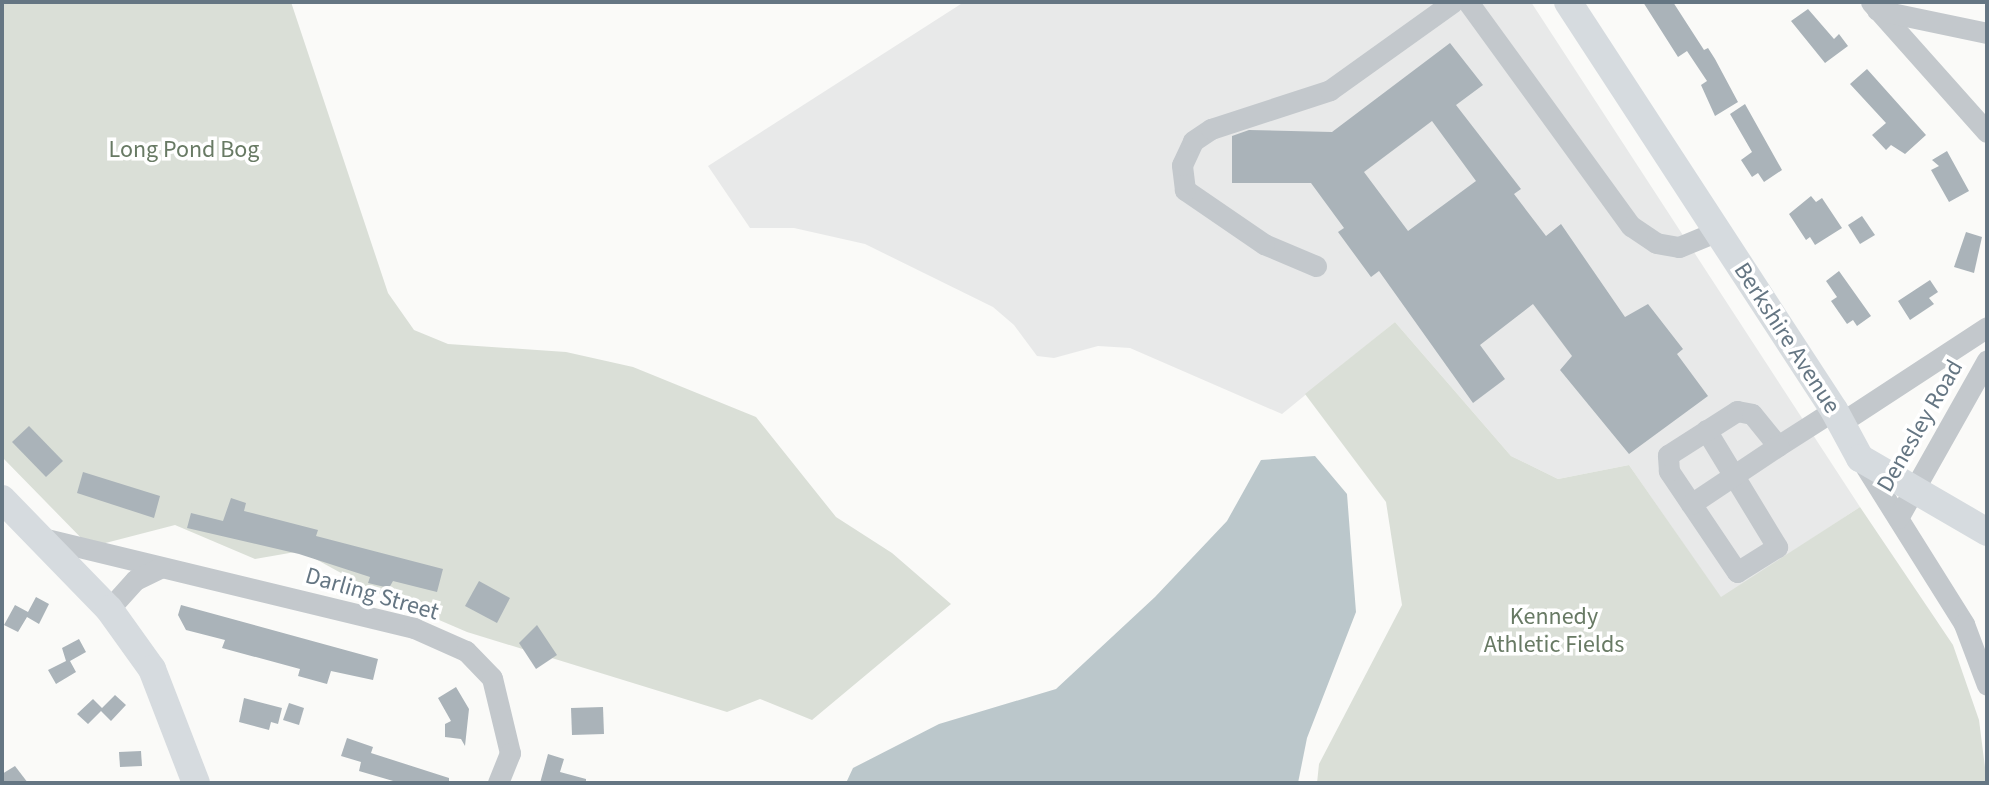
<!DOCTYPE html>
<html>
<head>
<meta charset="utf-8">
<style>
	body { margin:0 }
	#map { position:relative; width:1989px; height:785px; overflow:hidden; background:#fafaf8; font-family:"Source Sans 3",sans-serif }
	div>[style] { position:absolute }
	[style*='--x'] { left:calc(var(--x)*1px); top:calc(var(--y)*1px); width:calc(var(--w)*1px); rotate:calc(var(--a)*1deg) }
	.built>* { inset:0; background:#e8e9e9 }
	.green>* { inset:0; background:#dadfd7 }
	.water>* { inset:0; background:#bbc7cb }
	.building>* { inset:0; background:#aab3b9 }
	.minor>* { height:21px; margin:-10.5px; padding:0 10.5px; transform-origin:10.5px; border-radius:10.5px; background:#c3c8cc }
	.major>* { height:28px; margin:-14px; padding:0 14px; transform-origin:14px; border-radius:14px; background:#d6dbdf }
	span { translate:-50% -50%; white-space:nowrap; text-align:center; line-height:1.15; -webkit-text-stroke:7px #fff; paint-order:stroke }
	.park-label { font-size:24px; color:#687a64 }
	.street-label { font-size:24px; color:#657683 }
	.frame { position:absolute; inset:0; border:4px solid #657683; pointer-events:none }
</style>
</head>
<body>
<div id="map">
	<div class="built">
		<div style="clip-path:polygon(964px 2px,1531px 2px,1860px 507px,1721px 598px,1629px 465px,1558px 479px,1511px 456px,1395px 322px,1282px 414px,1130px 348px,1098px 346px,1054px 358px,1037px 356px,1014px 325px,993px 307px,865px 244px,794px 228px,750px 228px,708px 166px)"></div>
	</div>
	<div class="green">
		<div style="clip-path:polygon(291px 2px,388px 293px,414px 330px,448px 344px,566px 352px,633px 367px,756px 417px,836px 517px,892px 553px,951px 604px,812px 720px,760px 699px,727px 712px,467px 632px,381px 595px,301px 551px,255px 559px,175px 525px,90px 547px,2px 457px,2px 3px)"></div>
		<div style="clip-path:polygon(1395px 322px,1511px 456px,1558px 479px,1629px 465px,1721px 597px,1860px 507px,1953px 645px,1979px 720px,1987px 783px,1317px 783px,1319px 764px,1402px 605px,1386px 502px,1305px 394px)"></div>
	</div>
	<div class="water">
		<div style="clip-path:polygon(1315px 456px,1347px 494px,1356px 612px,1307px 738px,1298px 783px,846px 783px,853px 768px,939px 724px,1056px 689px,1155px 597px,1227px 521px,1261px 460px)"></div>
	</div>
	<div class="building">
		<div style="clip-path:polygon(1643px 2px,1673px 2px,1704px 50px,1708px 48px,1715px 59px,1738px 102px,1715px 116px,1701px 85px,1707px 81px,1687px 51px,1678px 57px)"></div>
		<div style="clip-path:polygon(1808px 9px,1834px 39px,1839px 34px,1848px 46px,1825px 63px,1791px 21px)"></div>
		<div style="clip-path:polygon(evenodd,1450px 43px,1483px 85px,1456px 105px,1521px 189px,1514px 194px,1546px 236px,1561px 224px,1625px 317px,1648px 304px,1683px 349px,1677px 354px,1708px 396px,1629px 454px,1560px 370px,1572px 356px,1533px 304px,1480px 345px,1505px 379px,1473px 403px,1379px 271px,1371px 277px,1338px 232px,1344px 228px,1311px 183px,1232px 183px,1232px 136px,1249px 130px,1332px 132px,1450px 43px,1432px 121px,1476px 181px,1408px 231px,1364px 172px,1432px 121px)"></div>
		<div style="clip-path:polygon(1867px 69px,1926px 135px,1905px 154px,1891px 145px,1886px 150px,1872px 135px,1886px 123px,1850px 84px)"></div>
		<div style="clip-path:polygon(1745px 104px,1782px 170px,1764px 182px,1758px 173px,1752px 177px,1741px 160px,1752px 152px,1730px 114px)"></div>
		<div style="clip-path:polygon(1947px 151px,1969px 191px,1949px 202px,1931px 170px,1939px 166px,1932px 160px)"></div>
		<div style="clip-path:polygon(1811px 196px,1816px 202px,1822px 198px,1842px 228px,1815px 245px,1810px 237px,1806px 240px,1789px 214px)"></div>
		<div style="clip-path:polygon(1862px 216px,1875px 235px,1860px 244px,1848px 225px)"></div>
		<div style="clip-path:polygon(1966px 232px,1982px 237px,1974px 273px,1954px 267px)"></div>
		<div style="clip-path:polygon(1839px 271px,1871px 316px,1857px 326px,1853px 320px,1847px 324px,1831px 301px,1837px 297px,1826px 281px)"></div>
		<div style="clip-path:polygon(1930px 280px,1938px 292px,1929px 298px,1934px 304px,1910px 320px,1898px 301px)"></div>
		<div style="clip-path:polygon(29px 426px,63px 461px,46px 477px,12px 442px)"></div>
		<div style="clip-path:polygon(83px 472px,160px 496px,154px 518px,77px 493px)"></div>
		<div style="clip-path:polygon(231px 498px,246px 503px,244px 511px,318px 530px,316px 536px,443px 569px,437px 592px,393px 581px,389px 588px,368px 583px,370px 577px,299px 554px,187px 528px,191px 513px,223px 521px)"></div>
		<div style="clip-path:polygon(479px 581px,510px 598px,497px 623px,465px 606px)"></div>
		<div style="clip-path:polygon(36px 597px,49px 604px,39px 624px,27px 617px,18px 632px,4px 625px,15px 605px,28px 612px)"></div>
		<div style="clip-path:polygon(181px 605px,378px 659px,373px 680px,331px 671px,327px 684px,298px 676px,300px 669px,222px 648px,225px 640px,186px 630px,178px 615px)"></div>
		<div style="clip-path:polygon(537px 625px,557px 655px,536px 669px,519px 643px)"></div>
		<div style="clip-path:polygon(79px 639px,86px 652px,70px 661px,76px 672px,56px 684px,48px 670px,66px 661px,62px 648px)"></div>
		<div style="clip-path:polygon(456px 687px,469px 709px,465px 746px,461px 739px,445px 737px,445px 724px,451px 721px,438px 698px)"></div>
		<div style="clip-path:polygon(115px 695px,126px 705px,111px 721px,101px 711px,88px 724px,77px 714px,93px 699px,102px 708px)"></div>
		<div style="clip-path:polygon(244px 698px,282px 708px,278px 724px,271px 722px,269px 730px,239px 722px)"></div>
		<div style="clip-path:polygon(289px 703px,304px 708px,299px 725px,283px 720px)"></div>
		<div style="clip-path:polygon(603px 707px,604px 734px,572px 735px,571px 708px)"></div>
		<div style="clip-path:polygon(347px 738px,373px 747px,371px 753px,449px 778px,449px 783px,400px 783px,359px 771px,361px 762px,341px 756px)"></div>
		<div style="clip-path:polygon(141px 751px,142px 766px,120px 767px,119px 752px)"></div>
		<div style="clip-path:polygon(548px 754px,564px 759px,560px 772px,586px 779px,586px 783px,540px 783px)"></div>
		<div style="clip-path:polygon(15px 766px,28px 783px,2px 783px,2px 774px)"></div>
	</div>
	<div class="minor">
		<div style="--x:1468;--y:2;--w:277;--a:54"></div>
		<div style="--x:1631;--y:226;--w:30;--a:34"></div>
		<div style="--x:1656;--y:243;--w:23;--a:10"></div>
		<div style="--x:1679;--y:247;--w:42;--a:-22.3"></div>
		<div style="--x:1871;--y:2;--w:174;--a:48.3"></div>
		<div style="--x:1877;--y:10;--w:112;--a:11.8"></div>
		<div style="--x:1316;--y:266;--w:56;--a:-157.1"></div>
		<div style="--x:1264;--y:244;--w:96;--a:-145.6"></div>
		<div style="--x:1185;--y:190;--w:25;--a:-97"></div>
		<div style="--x:1182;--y:165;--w:26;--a:-65"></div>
		<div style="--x:1193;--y:141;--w:22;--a:-34"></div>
		<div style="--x:1211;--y:129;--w:125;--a:-18.1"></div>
		<div style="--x:1330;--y:90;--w:151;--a:-35.6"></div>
		<div style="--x:1842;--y:422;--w:173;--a:-33.2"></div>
		<div style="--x:1706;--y:430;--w:137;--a:58.7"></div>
		<div style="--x:1777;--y:547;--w:47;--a:148"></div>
		<div style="--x:1737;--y:572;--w:122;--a:-124"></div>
		<div style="--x:1669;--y:471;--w:16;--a:-94"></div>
		<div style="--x:1668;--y:455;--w:82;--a:-32.5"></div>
		<div style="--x:1737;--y:411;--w:15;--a:11"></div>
		<div style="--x:1752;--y:414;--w:41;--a:50.9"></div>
		<div style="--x:1778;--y:446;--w:67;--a:-32.7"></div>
		<div style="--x:1860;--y:458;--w:196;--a:57.9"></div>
		<div style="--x:1964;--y:624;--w:65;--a:69.3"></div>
		<div style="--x:1691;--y:504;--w:105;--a:-33.7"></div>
		<div style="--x:1898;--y:518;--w:181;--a:-60.6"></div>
		<div style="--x:42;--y:538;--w:383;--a:13.6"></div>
		<div style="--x:414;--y:628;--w:57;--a:23.9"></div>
		<div style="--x:466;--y:651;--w:37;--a:46"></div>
		<div style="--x:492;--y:678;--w:77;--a:76.5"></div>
		<div style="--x:510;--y:753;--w:32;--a:112"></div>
		<div style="--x:109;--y:609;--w:39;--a:-48"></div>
		<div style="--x:135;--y:580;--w:28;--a:-26"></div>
	</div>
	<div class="major">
		<div style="--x:1568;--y:2;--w:487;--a:56.9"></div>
		<div style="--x:1834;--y:410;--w:55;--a:61.6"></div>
		<div style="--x:1860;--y:458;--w:147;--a:30.2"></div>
		<div style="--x:2;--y:499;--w:153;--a:45.8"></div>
		<div style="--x:109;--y:609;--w:74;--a:54.4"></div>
		<div style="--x:152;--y:669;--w:122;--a:68.9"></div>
	</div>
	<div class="park-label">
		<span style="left:184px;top:150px">Long Pond Bog</span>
		<span style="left:1554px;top:631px">Kennedy<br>Athletic Fields</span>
	</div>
	<div class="street-label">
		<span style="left:1787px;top:338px;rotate:57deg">Berkshire Avenue</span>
		<span style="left:1920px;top:426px;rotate:-60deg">Denesley Road</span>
		<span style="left:372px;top:594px;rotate:16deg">Darling Street</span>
	</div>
	<div class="frame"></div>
</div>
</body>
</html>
